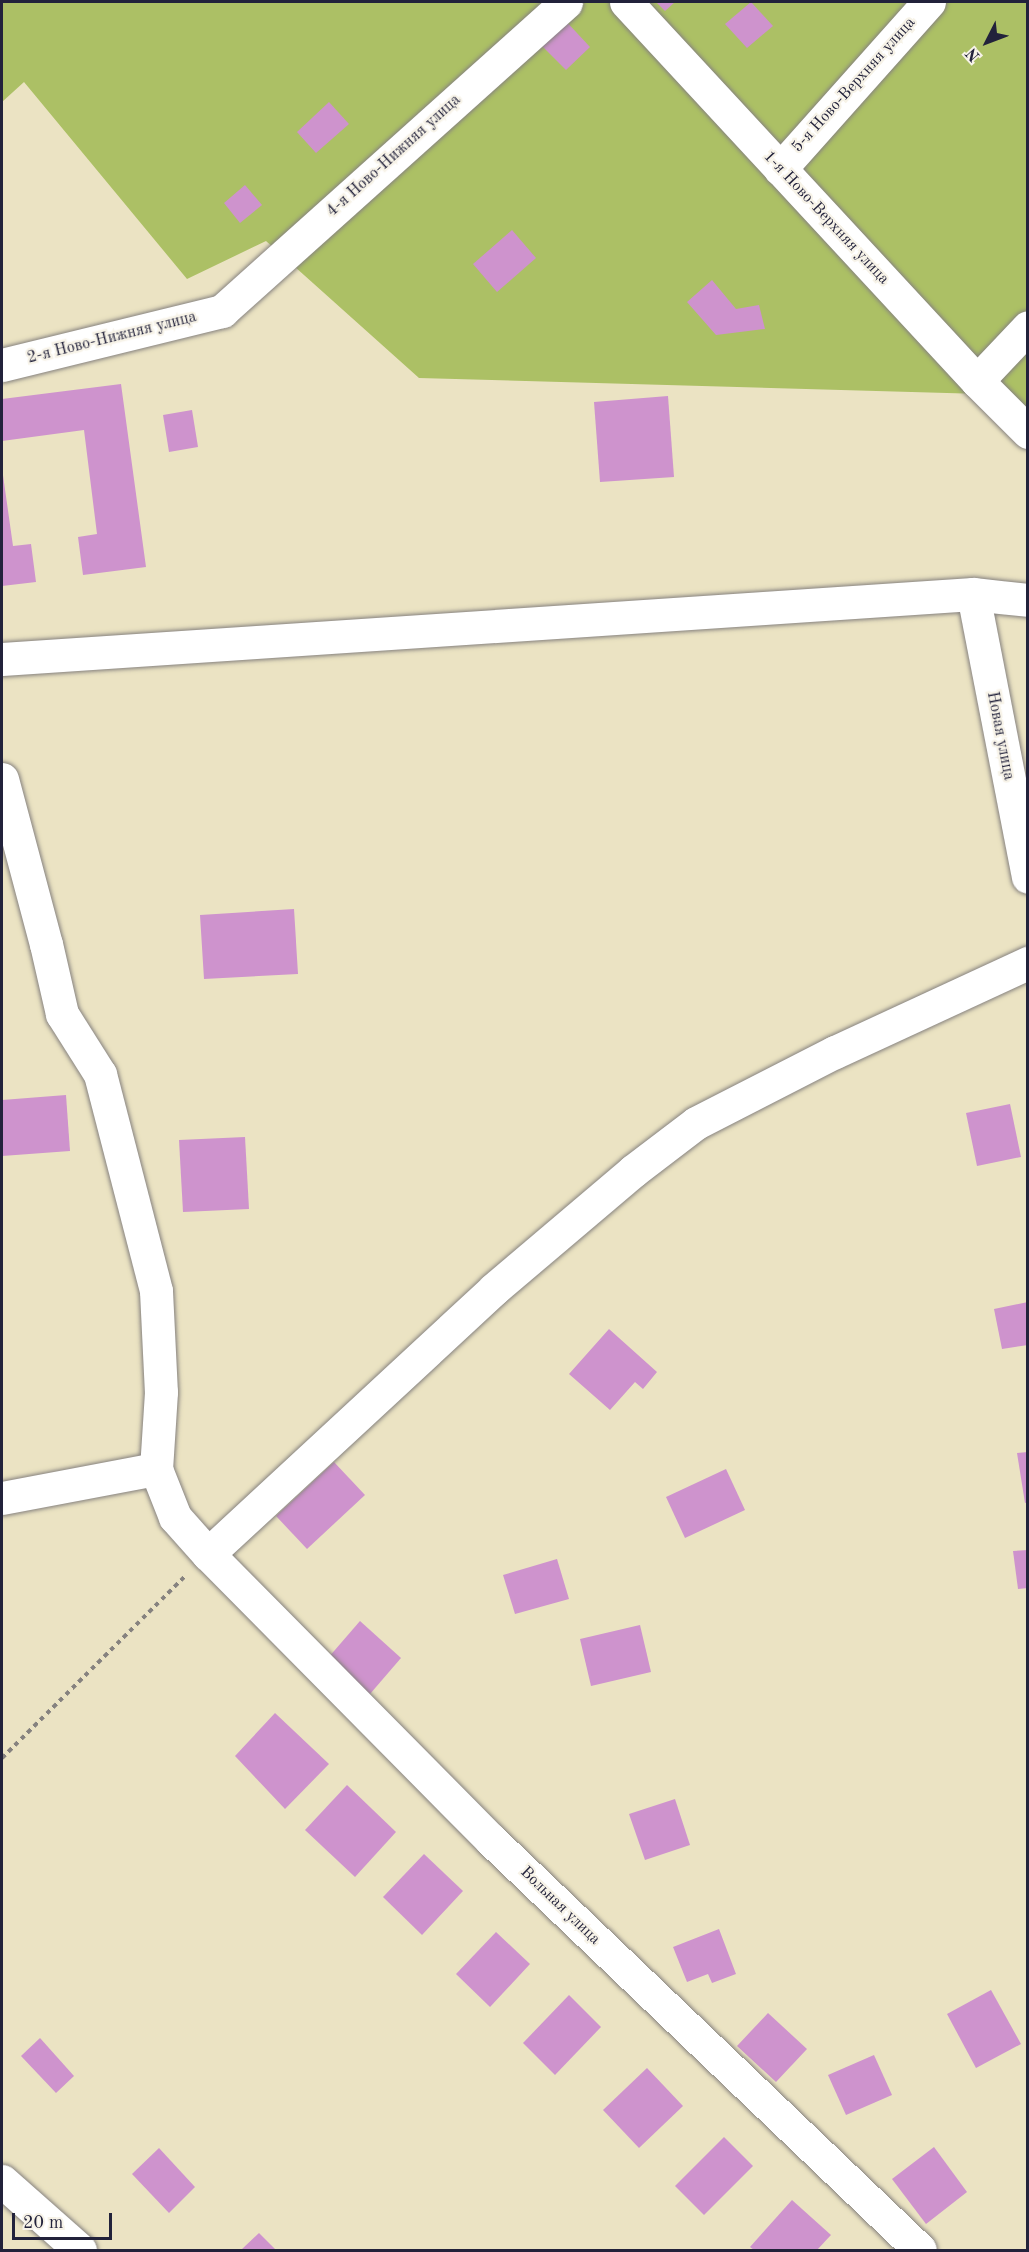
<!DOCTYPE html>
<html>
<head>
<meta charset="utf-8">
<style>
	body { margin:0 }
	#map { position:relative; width:1029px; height:2252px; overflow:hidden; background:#ebe3c3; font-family:"Old Standard TT",serif }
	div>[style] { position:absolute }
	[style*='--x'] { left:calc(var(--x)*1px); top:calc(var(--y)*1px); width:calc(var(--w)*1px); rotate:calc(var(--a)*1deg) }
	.green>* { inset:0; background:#acc065 }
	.building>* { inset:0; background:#ce93cd }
	.path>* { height:4px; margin-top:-2px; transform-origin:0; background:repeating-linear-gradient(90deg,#86827f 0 4.5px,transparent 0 9px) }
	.roads { filter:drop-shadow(0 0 2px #86827f) drop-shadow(0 0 2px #86827f) }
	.minor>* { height:33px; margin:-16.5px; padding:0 16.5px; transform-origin:16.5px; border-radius:16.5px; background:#fff }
	.major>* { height:33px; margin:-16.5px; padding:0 16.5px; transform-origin:16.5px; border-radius:16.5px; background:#fff }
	span { translate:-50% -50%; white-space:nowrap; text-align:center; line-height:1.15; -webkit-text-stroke:4.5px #f7f3e8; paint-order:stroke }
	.street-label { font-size:16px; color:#22223b }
	.frame { position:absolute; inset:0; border:3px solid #22223b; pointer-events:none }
	.north { position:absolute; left:957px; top:12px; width:60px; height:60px; -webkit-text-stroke:4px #f7f3e8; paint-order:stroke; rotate:228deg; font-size:16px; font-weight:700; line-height:24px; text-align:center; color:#22223b }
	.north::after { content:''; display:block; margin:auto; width:21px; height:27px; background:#22223b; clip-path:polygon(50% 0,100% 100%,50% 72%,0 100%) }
	.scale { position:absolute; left:12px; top:2213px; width:100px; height:27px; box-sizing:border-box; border:3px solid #22223b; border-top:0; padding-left:8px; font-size:18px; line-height:21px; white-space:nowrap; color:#22223b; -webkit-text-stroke:4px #f7f3e8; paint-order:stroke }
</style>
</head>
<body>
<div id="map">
	<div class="green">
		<div style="clip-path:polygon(2px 2px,1027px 2px,1027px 438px,982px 394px,419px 378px,266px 241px,187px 279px,24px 82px,2px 102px)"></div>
	</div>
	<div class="building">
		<div style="clip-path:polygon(656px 2px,675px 2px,665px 11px)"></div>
		<div style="clip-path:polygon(751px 2px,773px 26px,747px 48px,725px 24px)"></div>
		<div style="clip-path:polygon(563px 18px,590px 47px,566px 70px,538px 42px)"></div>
		<div style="clip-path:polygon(329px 102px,349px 124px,316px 153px,297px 132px)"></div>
		<div style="clip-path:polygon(245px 185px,262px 205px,240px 223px,224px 203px)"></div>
		<div style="clip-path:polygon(512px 230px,536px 258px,497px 292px,473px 264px)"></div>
		<div style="clip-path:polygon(712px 280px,736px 309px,759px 305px,765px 329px,716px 335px,687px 302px)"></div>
		<div style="clip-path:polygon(121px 384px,146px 567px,83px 575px,78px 537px,97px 534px,84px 430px,2px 441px,2px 399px)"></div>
		<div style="clip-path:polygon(668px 396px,674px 477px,600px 482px,594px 402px)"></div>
		<div style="clip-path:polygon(192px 410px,198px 447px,169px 452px,163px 415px)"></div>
		<div style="clip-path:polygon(2px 468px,13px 546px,31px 544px,36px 582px,2px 586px)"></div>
		<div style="clip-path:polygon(294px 909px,298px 974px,204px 979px,200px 915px)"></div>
		<div style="clip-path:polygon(66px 1095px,70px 1151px,2px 1156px,2px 1100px)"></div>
		<div style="clip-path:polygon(1010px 1104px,1021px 1157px,977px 1166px,966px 1113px)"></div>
		<div style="clip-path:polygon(245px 1137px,249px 1209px,183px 1212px,179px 1140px)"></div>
		<div style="clip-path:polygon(1028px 1302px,1028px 1345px,1002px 1349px,994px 1309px)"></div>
		<div style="clip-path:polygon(609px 1329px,657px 1372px,643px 1389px,635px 1382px,610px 1410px,569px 1374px)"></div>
		<div style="clip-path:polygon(1028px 1452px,1028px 1502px,1025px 1503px,1017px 1453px)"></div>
		<div style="clip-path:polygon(334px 1462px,365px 1495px,307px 1549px,276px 1516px)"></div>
		<div style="clip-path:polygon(726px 1469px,745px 1510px,685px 1538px,666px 1497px)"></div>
		<div style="clip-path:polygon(1028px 1550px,1028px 1588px,1018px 1589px,1013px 1551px)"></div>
		<div style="clip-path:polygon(557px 1559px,569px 1599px,515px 1614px,503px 1575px)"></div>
		<div style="clip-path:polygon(360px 1621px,401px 1658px,370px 1694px,328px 1658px)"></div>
		<div style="clip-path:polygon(640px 1625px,651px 1672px,591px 1686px,580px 1639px)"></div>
		<div style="clip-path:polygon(275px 1713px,329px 1764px,285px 1809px,235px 1756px)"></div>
		<div style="clip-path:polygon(347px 1785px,396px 1832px,355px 1877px,305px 1830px)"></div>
		<div style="clip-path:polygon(675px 1799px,690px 1845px,645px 1860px,629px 1814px)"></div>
		<div style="clip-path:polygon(424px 1854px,463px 1891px,422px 1935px,383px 1897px)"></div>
		<div style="clip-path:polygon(719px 1929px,736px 1974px,712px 1983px,708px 1974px,687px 1982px,673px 1947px)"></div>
		<div style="clip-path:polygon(496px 1932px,530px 1964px,490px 2007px,456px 1974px)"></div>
		<div style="clip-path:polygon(991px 1990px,1021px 2044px,976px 2068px,947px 2014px)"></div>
		<div style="clip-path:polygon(569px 1995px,601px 2027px,555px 2075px,523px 2043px)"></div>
		<div style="clip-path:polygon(768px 2013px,807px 2049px,776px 2082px,737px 2046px)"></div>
		<div style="clip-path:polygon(40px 2038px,74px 2076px,56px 2093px,21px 2056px)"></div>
		<div style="clip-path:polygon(874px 2055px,892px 2095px,846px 2115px,828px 2075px)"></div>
		<div style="clip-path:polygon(647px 2068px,683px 2106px,639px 2148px,603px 2110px)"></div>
		<div style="clip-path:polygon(724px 2137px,753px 2166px,704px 2215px,675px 2186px)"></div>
		<div style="clip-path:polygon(934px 2147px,967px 2192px,926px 2224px,892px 2179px)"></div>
		<div style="clip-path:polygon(159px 2148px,195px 2187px,169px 2213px,132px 2174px)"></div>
		<div style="clip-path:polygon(792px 2200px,831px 2235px,817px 2250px,754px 2250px,750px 2247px)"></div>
		<div style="clip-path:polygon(259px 2233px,276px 2250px,241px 2250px)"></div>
	</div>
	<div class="path">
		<div style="--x:2;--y:1758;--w:257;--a:-44.8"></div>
	</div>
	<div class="roads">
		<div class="minor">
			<div style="--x:626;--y:2;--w:517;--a:47.2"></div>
			<div style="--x:977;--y:381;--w:72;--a:45"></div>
			<div style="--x:780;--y:169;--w:224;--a:-48.3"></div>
			<div style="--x:2;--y:365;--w:227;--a:-13.8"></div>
			<div style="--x:222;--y:311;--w:462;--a:-41.9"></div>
			<div style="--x:977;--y:381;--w:74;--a:-46.6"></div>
			<div style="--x:973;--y:594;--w:288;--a:79"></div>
			<div style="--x:2;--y:779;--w:171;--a:75.1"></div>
			<div style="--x:46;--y:944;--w:72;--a:77.1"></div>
			<div style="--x:62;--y:1014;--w:71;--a:57.7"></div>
			<div style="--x:100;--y:1074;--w:224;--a:75.5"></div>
			<div style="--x:156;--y:1291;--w:101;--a:87.2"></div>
			<div style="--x:161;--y:1392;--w:77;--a:93.7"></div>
			<div style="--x:156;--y:1469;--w:52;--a:68.4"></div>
			<div style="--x:175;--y:1517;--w:50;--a:48.3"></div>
			<div style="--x:208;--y:1554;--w:402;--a:45.3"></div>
			<div style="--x:491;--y:1840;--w:593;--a:43.7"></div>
			<div style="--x:2;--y:1498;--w:157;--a:-10.7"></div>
			<div style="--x:208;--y:1554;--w:390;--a:-42.8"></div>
			<div style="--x:494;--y:1289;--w:182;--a:-40.3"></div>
			<div style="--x:633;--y:1171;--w:79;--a:-37.3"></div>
			<div style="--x:696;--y:1123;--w:156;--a:-27.1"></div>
			<div style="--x:835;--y:1052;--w:213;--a:-24.8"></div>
			<div style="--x:2;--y:2181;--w:104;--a:41.5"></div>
		</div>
		<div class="major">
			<div style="--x:2;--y:659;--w:973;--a:-3.83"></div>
			<div style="--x:973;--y:594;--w:55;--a:6.2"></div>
		</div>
	</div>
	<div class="street-label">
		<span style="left:854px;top:85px;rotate:-48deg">5-я Ново-Верхняя улица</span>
		<span style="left:394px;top:156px;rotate:-42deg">4-я Ново-Нижняя улица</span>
		<span style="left:826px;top:218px;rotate:47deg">1-я Ново-Верхняя улица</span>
		<span style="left:112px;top:338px;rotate:-14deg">2-я Ново-Нижняя улица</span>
		<span style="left:1000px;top:736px;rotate:79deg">Новая улица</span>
		<span style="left:560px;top:1906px;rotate:44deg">Вольная улица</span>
	</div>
	<div class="frame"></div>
	<div class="north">N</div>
	<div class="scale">20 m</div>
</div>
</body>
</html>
